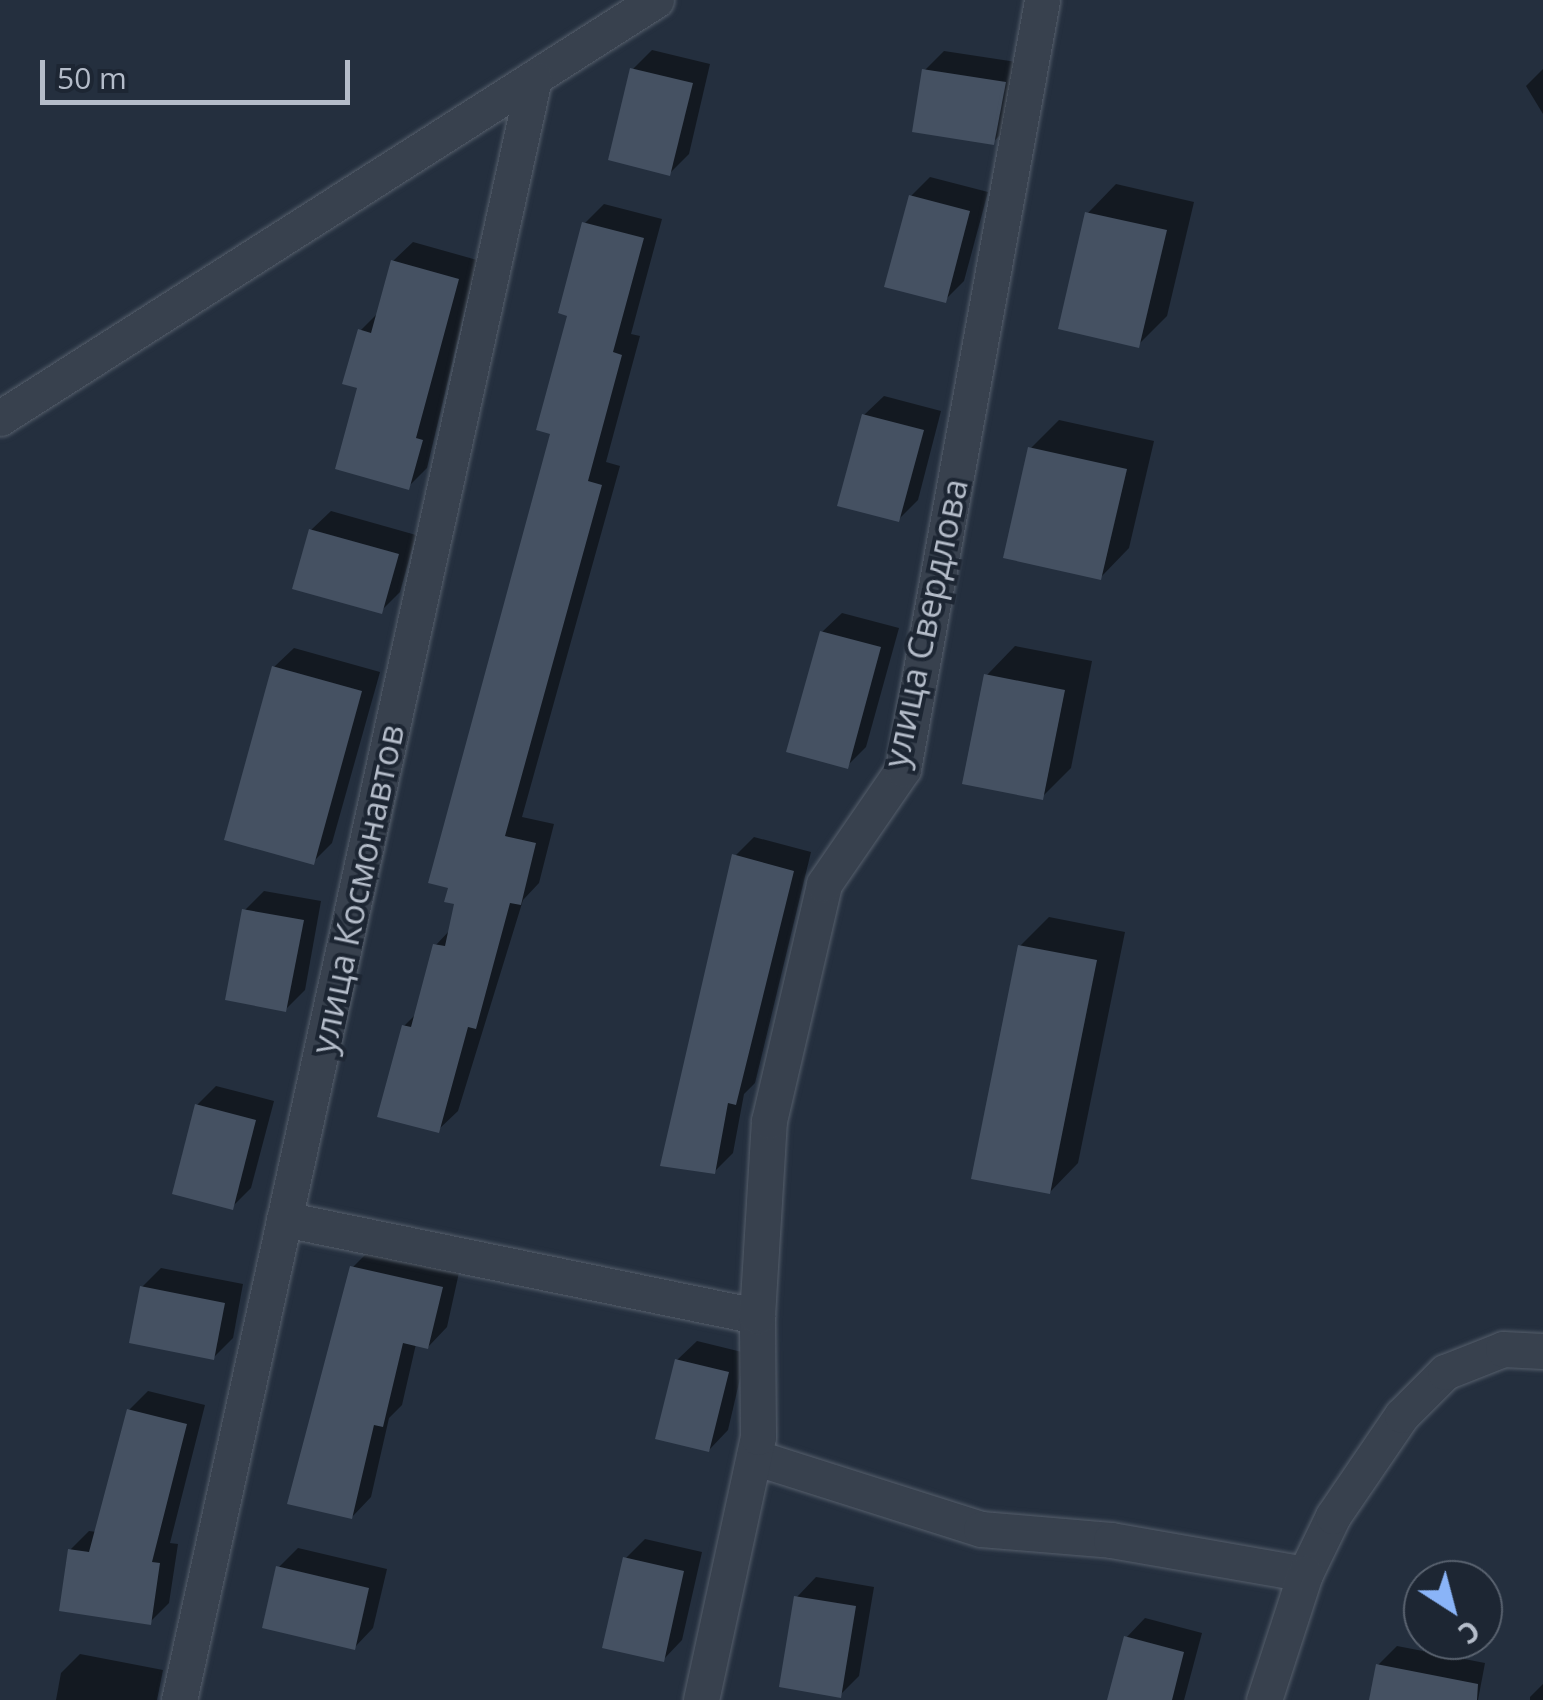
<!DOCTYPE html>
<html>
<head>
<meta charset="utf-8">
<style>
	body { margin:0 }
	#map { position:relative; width:1543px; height:1700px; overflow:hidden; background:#242f3e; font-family:"Open Sans",sans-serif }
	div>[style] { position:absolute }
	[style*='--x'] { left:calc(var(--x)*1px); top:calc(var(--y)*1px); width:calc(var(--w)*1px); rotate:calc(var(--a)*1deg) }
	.shadow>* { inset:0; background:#0007 }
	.building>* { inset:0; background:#455162 }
	.roads { filter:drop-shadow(0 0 2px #565f6c) drop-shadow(0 0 2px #565f6c) }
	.minor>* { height:35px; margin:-17.5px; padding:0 17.5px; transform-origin:17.5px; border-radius:17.5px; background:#38414e }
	span { translate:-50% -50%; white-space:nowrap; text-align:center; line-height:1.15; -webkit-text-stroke:8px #1d2633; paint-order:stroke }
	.street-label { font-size:35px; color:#b4bcc9 }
	.north { position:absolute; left:1403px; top:1560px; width:100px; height:100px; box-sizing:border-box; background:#1d2633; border:2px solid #59626f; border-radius:50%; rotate:144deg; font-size:28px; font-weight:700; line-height:40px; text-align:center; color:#b4bcc9 }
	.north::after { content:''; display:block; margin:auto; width:35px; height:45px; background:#8ab4f8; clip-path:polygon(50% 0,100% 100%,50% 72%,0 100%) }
	.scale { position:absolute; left:40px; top:60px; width:310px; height:45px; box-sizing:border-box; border:5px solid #b4bcc9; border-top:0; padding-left:12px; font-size:30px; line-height:35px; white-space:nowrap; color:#b4bcc9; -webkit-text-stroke:8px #1d2633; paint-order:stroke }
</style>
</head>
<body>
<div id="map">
	<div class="shadow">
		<div style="clip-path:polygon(652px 50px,710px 64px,689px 154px,670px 173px,633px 69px)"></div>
		<div style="clip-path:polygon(944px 51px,1023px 63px,1013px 123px,993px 142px,925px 70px)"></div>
		<div style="clip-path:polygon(1543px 69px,1543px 114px,1526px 86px)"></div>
		<div style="clip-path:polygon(930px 177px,988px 192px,964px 281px,945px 300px,911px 196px)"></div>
		<div style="clip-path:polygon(1116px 184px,1194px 202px,1167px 316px,1138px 345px,1088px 213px)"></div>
		<div style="clip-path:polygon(604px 204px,662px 219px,631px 334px,640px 336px,606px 462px,620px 466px,522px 817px,554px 824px,539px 883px,523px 900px,458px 1111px,438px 1130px,404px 1026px,417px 1013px,435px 946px,451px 929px,553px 432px,585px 223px)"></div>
		<div style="clip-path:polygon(413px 242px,477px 260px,427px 468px,408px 487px,360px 331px,380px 311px,393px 261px)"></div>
		<div style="clip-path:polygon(884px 396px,941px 411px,918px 500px,898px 520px,864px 415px)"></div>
		<div style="clip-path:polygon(1059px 420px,1154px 441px,1129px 548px,1101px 577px,1030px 449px)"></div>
		<div style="clip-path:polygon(331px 511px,416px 535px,400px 592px,381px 611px,311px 530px)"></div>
		<div style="clip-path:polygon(842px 613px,899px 628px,866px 747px,847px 766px,822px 632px)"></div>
		<div style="clip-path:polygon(1015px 646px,1092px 661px,1071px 768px,1042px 797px,987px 675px)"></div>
		<div style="clip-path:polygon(294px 648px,380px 672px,332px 843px,313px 862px,274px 667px)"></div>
		<div style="clip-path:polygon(754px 837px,811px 852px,755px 1083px,744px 1094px,733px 1153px,714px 1172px,735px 856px)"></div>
		<div style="clip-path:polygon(264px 891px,321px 901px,305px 990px,286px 1009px,245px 910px)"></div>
		<div style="clip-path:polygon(1049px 917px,1125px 932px,1078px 1163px,1050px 1192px,1020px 946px)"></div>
		<div style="clip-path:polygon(216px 1086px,274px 1101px,251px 1188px,232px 1207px,197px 1105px)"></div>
		<div style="clip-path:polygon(372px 1248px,460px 1268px,447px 1327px,428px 1347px,416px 1344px,402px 1405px,389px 1418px,371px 1497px,352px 1517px,353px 1267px)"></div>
		<div style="clip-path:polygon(161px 1268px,243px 1284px,233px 1338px,214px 1357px,142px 1287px)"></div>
		<div style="clip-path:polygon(697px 1341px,746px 1353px,728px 1430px,709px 1450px,677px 1360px)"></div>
		<div style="clip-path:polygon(148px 1391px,205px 1405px,170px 1543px,178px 1544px,169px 1603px,150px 1622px,70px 1550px,89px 1531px,97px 1532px,129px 1410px)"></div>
		<div style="clip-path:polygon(645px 1539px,702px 1552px,682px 1640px,663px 1660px,625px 1559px)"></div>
		<div style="clip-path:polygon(298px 1548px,387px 1569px,373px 1628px,354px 1648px,279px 1567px)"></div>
		<div style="clip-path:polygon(816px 1577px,874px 1587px,859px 1676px,840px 1695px,797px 1597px)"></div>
		<div style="clip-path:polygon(1145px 1618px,1202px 1633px,1184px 1700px,1110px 1700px,1126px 1638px)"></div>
		<div style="clip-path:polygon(1397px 1646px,1485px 1663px,1478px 1700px,1372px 1700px,1378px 1665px)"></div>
		<div style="clip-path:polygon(80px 1654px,163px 1670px,157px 1700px,56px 1700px,61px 1673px)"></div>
		<div style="clip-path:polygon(1543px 1684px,1543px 1700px,1530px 1700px,1530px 1697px)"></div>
	</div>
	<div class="building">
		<div style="clip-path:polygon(630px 68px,693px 83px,670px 176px,608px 160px)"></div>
		<div style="clip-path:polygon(922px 69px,1006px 82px,994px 145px,912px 132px)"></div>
		<div style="clip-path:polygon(909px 195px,970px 211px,946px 303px,884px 287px)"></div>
		<div style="clip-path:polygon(1085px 212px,1167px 230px,1139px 348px,1058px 329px)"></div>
		<div style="clip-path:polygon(582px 222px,644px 238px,613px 352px,622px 355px,588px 481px,602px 485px,505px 836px,536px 843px,521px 905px,510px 903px,476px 1029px,468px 1027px,439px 1133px,377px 1117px,402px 1025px,411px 1027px,433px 944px,445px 946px,454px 904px,444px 902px,448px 888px,428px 883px,550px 434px,536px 430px,567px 316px,558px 313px)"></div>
		<div style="clip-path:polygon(391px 260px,459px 279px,416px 438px,423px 440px,409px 490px,335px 469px,357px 388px,342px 384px,358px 329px,371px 333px)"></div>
		<div style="clip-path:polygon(862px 414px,924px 430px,899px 522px,837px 506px)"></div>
		<div style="clip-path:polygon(1028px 447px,1127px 469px,1101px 580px,1003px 558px)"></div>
		<div style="clip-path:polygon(309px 529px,399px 554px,382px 614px,292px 589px)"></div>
		<div style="clip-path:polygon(820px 631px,881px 647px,848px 769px,786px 752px)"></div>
		<div style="clip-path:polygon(272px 666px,362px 691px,314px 865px,224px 840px)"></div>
		<div style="clip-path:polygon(984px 674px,1065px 690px,1043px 800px,962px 784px)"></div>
		<div style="clip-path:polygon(732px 854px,794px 871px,736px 1105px,728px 1103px,715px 1174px,660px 1166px)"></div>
		<div style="clip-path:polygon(242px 909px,304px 920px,286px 1012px,225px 1000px)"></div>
		<div style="clip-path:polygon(1018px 945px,1097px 960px,1050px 1194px,971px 1179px)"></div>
		<div style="clip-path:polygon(195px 1104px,256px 1120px,233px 1210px,172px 1194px)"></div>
		<div style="clip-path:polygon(350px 1266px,443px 1287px,428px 1349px,403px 1343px,383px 1427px,374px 1425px,352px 1519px,287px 1504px)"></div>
		<div style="clip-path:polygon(140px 1286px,225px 1303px,214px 1360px,129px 1343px)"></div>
		<div style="clip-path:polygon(675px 1359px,729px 1372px,709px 1452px,655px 1439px)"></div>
		<div style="clip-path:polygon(127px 1409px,187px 1424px,152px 1562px,160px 1563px,151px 1625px,59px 1611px,68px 1549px,89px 1552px)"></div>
		<div style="clip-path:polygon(623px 1557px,684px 1571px,664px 1662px,602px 1648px)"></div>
		<div style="clip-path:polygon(276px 1566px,369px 1588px,355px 1650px,262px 1628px)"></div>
		<div style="clip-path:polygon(794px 1596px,856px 1606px,841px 1698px,779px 1687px)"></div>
		<div style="clip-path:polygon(1124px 1636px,1184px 1652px,1172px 1700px,1107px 1700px)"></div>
		<div style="clip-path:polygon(1376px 1664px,1478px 1684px,1477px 1700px,1369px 1700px)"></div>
	</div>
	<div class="roads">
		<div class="minor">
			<div style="--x:0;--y:418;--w:778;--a:-32.51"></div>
			<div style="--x:284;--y:1219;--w:483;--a:11.6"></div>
			<div style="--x:754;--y:1457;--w:238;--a:17.6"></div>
			<div style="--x:981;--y:1529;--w:130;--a:4.8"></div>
			<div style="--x:1111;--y:1540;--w:197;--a:9.9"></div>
			<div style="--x:1305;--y:1574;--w:64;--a:-64.2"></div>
			<div style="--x:1333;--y:1516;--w:122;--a:-55.7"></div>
			<div style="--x:1402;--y:1415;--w:61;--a:-45"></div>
			<div style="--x:1445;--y:1372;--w:62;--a:-21.6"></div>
			<div style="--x:1503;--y:1349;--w:40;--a:2.9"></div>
			<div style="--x:179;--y:1700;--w:1660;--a:-77.65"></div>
			<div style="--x:701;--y:1700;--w:269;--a:-77.8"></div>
			<div style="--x:758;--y:1437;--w:121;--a:-90.5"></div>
			<div style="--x:757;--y:1316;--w:195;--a:-86.5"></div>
			<div style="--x:769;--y:1121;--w:243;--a:-76.9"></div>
			<div style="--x:824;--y:884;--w:140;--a:-55.5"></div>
			<div style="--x:903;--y:769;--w:781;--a:-79.75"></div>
			<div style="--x:1264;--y:1700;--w:133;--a:-72"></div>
		</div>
	</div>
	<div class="street-label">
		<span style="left:925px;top:623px;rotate:-78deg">улица Свердлова</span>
		<span style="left:357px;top:889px;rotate:-78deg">улица Космонавтов</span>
	</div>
	<div class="north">С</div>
	<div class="scale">50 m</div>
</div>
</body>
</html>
